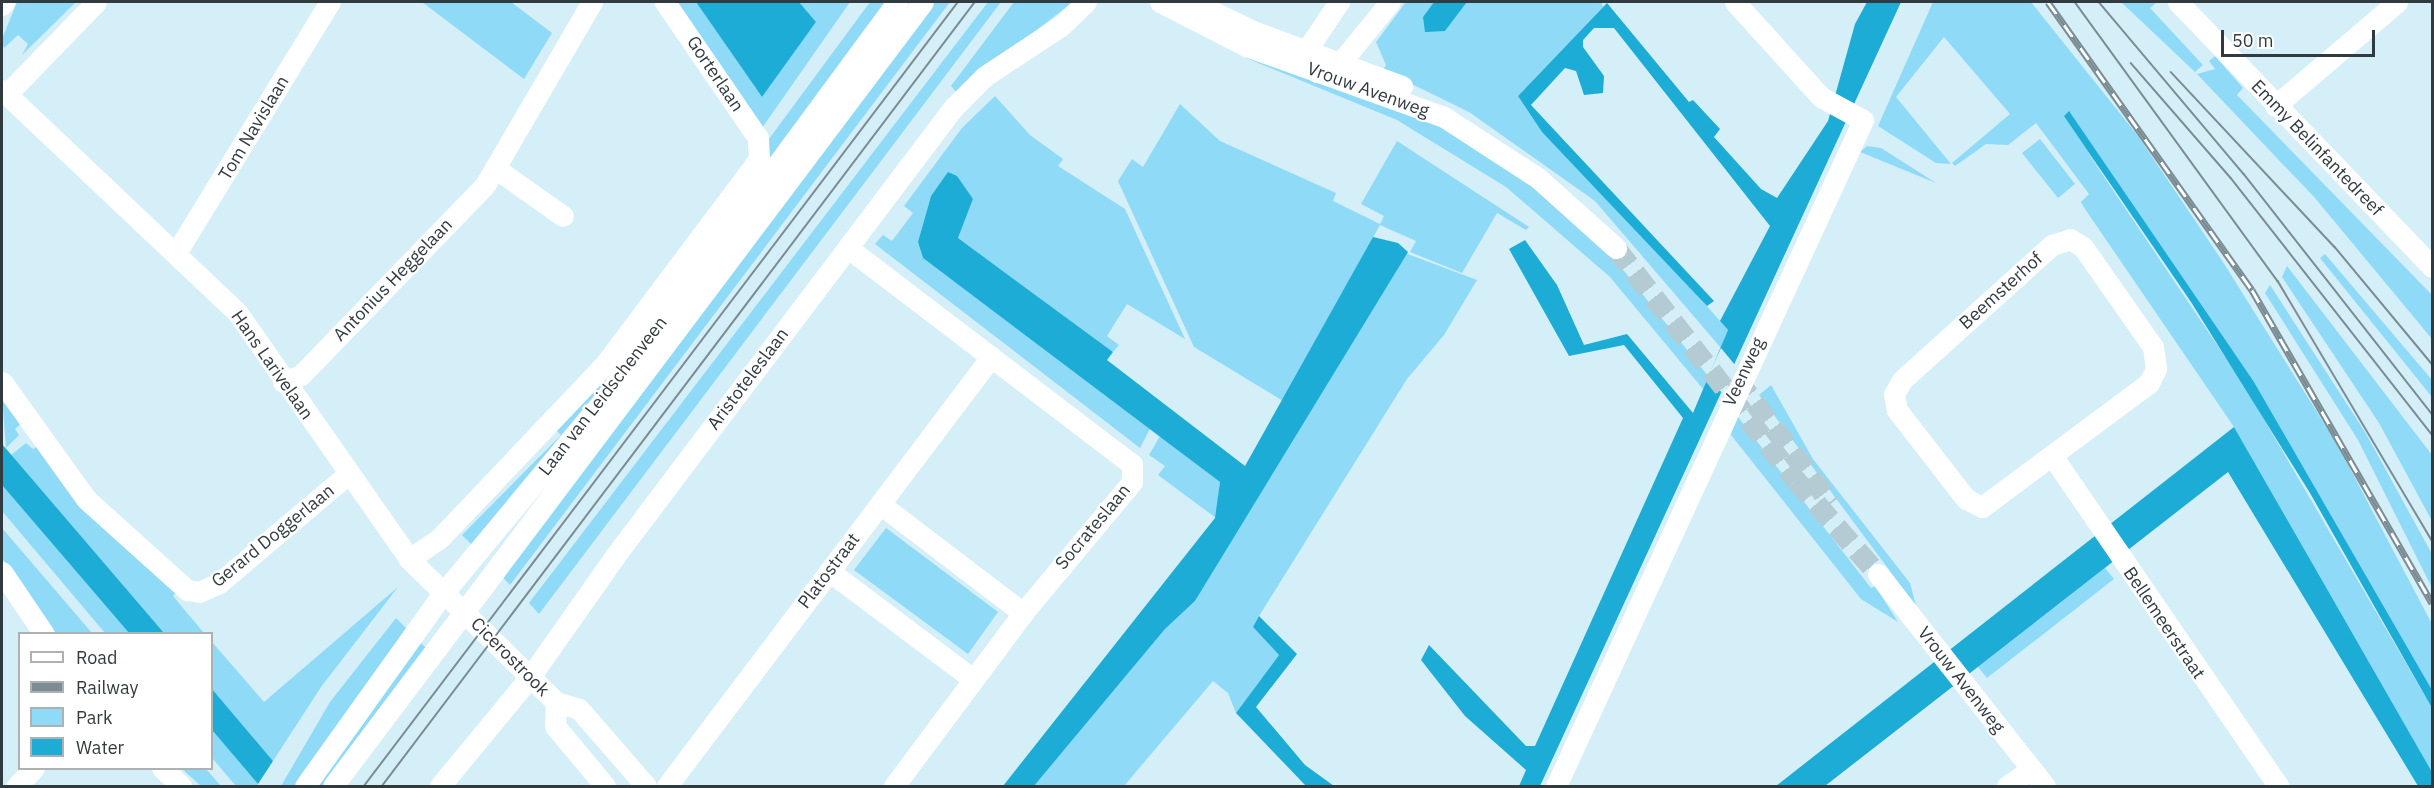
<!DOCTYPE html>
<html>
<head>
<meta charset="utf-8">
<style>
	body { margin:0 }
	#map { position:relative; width:2434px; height:788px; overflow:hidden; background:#d5eff9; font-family:"IBM Plex Sans",sans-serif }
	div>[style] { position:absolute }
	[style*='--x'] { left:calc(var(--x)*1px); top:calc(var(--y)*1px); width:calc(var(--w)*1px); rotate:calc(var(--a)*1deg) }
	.green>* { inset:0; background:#8edaf7 }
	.water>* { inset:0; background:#1cacd5 }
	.pier>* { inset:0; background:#d5eff9 }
	.minor-tunnel>* { height:21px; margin-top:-10.5px; transform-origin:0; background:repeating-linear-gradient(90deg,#b4cbd4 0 21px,transparent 0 31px) }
	.minor>* { height:21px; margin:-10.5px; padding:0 10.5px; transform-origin:10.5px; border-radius:10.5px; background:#fff }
	.tram>* { height:1.5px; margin:-0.75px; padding:0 0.75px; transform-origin:0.75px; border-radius:0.75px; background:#7b8c93 }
	.rail>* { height:7px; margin-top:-3.5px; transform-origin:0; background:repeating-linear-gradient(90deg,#fff 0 14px,#7b8c93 0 28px); box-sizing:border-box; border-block:2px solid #7b8c93 }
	span { translate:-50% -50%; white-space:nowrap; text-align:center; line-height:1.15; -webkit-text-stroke:4.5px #fff; paint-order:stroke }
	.street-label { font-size:18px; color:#313b3f }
	.frame { position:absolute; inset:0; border:3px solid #313b3f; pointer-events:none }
	.legend { position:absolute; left:18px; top:632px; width:195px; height:138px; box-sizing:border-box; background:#fff; border:2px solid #adb1b2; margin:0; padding:8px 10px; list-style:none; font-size:18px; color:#313b3f }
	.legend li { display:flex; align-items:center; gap:12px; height:30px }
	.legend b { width:30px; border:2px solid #adb1b2 }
	.scale { position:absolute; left:2221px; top:30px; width:154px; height:27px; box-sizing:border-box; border:3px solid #313b3f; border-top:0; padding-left:8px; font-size:18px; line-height:21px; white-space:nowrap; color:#313b3f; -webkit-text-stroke:4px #fff; paint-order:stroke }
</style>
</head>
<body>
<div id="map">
	<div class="green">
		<div style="clip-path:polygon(17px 2px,76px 2px,22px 55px,28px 44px,18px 35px,4px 48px,2px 39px)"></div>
		<div style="clip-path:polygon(422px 2px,511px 2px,552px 33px,524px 79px)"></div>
		<div style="clip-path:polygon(672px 2px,696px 2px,762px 97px,816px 22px,799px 2px,850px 2px,762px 128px)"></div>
		<div style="clip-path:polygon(870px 2px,890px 2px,619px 373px,474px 547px,462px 535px,561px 435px,555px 429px)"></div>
		<div style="clip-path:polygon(933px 2px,950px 2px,510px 585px,500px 574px)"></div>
		<div style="clip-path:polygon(988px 2px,1001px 2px,539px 614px,529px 603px)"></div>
		<div style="clip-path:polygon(1014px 2px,1073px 2px,956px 92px,951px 86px)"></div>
		<div style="clip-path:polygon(1406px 2px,1434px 2px,1423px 17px,1445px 31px,1467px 2px,1601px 2px,1603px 7px,1518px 96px,1542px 132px,1622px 210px,1728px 330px,1721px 348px,1595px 201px,1469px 112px,1383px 70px,1386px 65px,1376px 42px)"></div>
		<div style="clip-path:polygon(1933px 2px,2031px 2px,2138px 136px,2221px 259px,2337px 444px,2432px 624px,2432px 690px,2254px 382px,2086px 150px,2244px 385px,2432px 708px,2432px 772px,2234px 427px,2085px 209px,2081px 202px,2089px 194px,2036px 123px,2008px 145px,1986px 144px,1955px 166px,1952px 163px,2010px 114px,1944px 37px,1896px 97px,1951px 164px,1936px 163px,1878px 126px)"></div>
		<div style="clip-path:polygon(2121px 2px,2157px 2px,2150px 8px,2203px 65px,2195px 72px)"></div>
		<div style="clip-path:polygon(1249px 52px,1436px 121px,1509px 166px,1620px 266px,1708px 376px,1703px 389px,1610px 277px,1506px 187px,1397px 120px,1246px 58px)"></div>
		<div style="clip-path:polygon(2215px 56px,2243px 88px,2237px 95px,2432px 295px,2432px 339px,2315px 198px,2197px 74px,2215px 69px,2209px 61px)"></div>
		<div style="clip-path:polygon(995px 96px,1030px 135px,1063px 159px,1058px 166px,1125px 209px,1185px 339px,1127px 304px,1107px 336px,1119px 345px,1113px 352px,958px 238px,973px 199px,948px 173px,931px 196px,918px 242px,923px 258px,1150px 429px,1140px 448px,875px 244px,883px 235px,892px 241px,913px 213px,904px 206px,962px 128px)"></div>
		<div style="clip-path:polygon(1180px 104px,1220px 141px,1336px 193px,1333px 201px,1380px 224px,1384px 216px,1361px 204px,1397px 141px,1529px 227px,1526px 230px,1497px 213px,1462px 273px,1410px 252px,1416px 241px,1380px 225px,1283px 401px,1194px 347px,1118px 181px,1132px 159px,1143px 167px)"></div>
		<div style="clip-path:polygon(2040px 139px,2075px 184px,2058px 198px,2022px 153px)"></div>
		<div style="clip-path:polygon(1867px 146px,1881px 148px,1936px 183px,1860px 152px)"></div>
		<div style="clip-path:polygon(1405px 253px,1477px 280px,1444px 335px,1407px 379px,1259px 616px,1253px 627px,1279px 655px,1236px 713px,1228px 693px,1213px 681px,1124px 786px,1034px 786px,1165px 629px,1195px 601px)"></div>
		<div style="clip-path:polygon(2325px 254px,2432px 380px,2432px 397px,2320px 258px)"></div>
		<div style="clip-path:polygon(2287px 266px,2432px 455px,2432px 521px,2379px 423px,2282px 277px)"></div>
		<div style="clip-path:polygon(2270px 285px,2365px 432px,2432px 554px,2432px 588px,2358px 440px,2265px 293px)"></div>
		<div style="clip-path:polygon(1771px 385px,1813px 459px,1910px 583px,1916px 606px,1759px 395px)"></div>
		<div style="clip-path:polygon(2px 394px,22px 423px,15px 429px,19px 435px,6px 448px)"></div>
		<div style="clip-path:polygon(1735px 413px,1871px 588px,1875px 586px,1898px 622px,1861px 599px,1731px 435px)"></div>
		<div style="clip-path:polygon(1160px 436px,1220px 482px,1216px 518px,1158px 475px,1165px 466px,1149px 455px)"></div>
		<div style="clip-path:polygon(26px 443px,33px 449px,39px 445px,176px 592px,173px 596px,204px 633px,164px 633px,11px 455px)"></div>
		<div style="clip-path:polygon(2px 485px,129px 633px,105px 633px,2px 511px)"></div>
		<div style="clip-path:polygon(2px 528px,92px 633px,54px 633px,2px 558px)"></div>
		<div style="clip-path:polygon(886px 528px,998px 612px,968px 654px,854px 570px)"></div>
		<div style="clip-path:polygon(2105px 568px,2114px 579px,1987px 678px,1978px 667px)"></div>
		<div style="clip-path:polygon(398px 587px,321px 687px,273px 761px,212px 689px,212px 642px,264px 702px)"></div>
		<div style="clip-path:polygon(396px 618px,408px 630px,297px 786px,281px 786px,330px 702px)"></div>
		<div style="clip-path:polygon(418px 640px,427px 649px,323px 786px,313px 786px)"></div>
		<div style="clip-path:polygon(212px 730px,258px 784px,257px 786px,236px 786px,212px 758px)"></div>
		<div style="clip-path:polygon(182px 769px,206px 769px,221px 786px,201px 786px)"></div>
	</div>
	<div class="water">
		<div style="clip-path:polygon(696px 2px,799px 2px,816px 22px,762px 97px)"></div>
		<div style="clip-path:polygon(1434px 2px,1467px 2px,1445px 31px,1425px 32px,1423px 17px)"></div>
		<div style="clip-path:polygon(1867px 2px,1901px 2px,1540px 786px,1519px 786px,1526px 770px,1465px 716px,1421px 660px,1429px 645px,1526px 746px,1535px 746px,1683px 418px,1624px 345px,1569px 356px,1509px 249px,1525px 240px,1557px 285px,1584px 345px,1627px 334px,1693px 413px,1728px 330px,1720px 321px,1770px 226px,1614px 28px,1594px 28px,1583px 40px,1583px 47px,1604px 76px,1603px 93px,1584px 95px,1576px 71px,1565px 68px,1531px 105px,1714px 301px,1707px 306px,1542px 132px,1518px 96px,1607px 3px,1689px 102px,1693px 100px,1720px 129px,1714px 137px,1761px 189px,1777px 198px,1828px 121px,1855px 24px)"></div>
		<div style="clip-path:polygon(2069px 111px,2254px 382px,2432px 690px,2432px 708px,2310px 493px,2191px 302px,2064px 116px)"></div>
		<div style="clip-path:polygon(948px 172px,957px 176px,973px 199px,958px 238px,1113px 352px,1107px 360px,1245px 466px,1373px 237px,1398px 243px,1408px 252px,1195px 601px,1165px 629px,1034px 786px,1003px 786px,1215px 518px,1220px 482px,923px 258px,918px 242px,931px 196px)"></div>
		<div style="clip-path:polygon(2234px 427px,2432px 772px,2432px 786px,2418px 786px,2228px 472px,1825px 786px,1776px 786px)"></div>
		<div style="clip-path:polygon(2px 444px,164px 633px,129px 633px,2px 485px)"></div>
		<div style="clip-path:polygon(1259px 616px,1297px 654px,1256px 707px,1305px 765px,1334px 786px,1306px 786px,1236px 713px,1279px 655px,1253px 627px)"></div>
		<div style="clip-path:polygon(212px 689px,273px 761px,258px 784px,212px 730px)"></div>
	</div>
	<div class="pier">
		<div style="clip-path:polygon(1721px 348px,1735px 365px,1722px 393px,1708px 376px)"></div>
	</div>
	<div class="minor-tunnel">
		<div style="--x:1616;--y:248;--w:294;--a:52.2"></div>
		<div style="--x:1796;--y:480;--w:125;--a:48.9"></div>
		<div style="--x:1736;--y:378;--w:157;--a:52.8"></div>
	</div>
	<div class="minor">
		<div style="--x:1160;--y:2;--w:97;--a:27.1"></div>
		<div style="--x:1246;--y:46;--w:210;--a:19.7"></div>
		<div style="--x:1444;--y:117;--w:112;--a:33"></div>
		<div style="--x:1538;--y:178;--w:105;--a:41.9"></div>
		<div style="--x:1193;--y:2;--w:67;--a:25.8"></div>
		<div style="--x:1253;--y:31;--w:159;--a:20.3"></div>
		<div style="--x:1339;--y:2;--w:59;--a:124"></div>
		<div style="--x:1306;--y:51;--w:24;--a:62"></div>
		<div style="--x:1317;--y:72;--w:26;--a:-23"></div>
		<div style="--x:1341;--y:62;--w:77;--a:-50.8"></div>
		<div style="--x:2178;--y:2;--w:367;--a:46.2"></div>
		<div style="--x:2;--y:5;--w:4;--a:-56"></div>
		<div style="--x:2;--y:90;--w:323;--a:43.4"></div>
		<div style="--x:237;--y:312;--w:301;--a:55.1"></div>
		<div style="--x:409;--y:559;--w:205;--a:44.2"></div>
		<div style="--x:556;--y:702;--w:24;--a:17"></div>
		<div style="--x:579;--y:709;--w:102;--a:49"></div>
		<div style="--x:6;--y:95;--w:129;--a:-45.9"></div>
		<div style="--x:2275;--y:106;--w:160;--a:-40.4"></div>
		<div style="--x:495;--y:168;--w:83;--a:35.2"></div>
		<div style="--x:2070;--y:239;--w:15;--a:32"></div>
		<div style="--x:2083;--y:247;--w:122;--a:55"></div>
		<div style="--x:2153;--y:347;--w:22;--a:82"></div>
		<div style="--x:2156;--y:369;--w:16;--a:117"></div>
		<div style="--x:2149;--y:383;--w:208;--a:143.4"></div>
		<div style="--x:1982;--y:507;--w:18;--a:-153"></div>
		<div style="--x:1966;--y:499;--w:113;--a:-127.8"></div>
		<div style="--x:1897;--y:410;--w:16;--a:-101"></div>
		<div style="--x:1894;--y:394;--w:16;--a:-60"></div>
		<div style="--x:1902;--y:380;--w:202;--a:-42"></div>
		<div style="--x:2052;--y:245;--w:19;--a:-18"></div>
		<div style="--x:848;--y:248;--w:357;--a:37.3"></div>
		<div style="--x:1132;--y:464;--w:18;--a:90"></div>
		<div style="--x:1132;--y:482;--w:170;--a:129.8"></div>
		<div style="--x:1023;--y:613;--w:216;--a:126.7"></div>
		<div style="--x:176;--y:253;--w:294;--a:-58.5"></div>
		<div style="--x:2;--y:382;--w:144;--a:54.3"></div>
		<div style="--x:86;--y:499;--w:136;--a:42"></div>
		<div style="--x:187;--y:590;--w:12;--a:9"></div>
		<div style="--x:199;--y:592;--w:22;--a:-24"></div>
		<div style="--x:219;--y:583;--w:169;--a:-40.2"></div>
		<div style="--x:283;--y:382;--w:19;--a:-21"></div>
		<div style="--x:301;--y:375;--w:264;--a:-45.9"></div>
		<div style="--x:485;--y:185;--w:212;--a:-59.7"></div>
		<div style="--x:2053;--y:457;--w:399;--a:55.6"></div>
		<div style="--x:880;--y:504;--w:180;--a:37.3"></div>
		<div style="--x:409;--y:559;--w:36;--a:-34"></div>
		<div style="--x:439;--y:539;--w:241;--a:-46.5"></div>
		<div style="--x:605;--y:364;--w:256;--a:-53.1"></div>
		<div style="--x:759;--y:159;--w:21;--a:-93"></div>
		<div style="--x:758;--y:138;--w:165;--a:-124.4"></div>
		<div style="--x:829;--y:571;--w:180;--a:36.9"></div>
		<div style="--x:2;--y:572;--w:75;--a:55.9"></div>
		<div style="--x:1878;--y:574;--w:270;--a:51.8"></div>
		<div style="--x:556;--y:702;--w:24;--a:92"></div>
		<div style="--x:555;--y:726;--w:78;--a:50.2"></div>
		<div style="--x:162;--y:768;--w:26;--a:43"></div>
		<div style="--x:17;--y:786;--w:25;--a:-47"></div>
		<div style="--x:305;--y:786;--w:239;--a:-54.4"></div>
		<div style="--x:444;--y:592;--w:247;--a:-50.3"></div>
		<div style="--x:602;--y:402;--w:497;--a:-53.6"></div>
		<div style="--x:333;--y:786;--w:981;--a:-53.04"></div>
		<div style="--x:440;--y:786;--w:141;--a:-50.5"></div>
		<div style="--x:530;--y:677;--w:148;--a:-54.9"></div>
		<div style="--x:615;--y:556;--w:561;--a:-52.97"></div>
		<div style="--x:953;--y:108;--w:45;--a:-45"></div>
		<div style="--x:985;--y:76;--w:92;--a:-33.5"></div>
		<div style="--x:1062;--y:25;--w:33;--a:-44"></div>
		<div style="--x:667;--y:786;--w:538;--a:-52.94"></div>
		<div style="--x:1556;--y:786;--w:733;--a:-65.25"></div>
		<div style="--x:1863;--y:120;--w:48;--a:-151.3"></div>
		<div style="--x:1821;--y:97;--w:128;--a:-132.2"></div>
		<div style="--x:2007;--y:786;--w:29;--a:-35"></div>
	</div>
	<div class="tram">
		<div style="--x:2075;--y:2;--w:345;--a:54"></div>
		<div style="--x:2278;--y:281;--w:301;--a:59.3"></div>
		<div style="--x:2099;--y:2;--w:225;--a:49.9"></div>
		<div style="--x:2244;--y:174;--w:305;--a:51.9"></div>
		<div style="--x:2131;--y:63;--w:152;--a:49"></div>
		<div style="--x:2231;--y:178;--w:325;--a:51.9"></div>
		<div style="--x:2171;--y:72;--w:240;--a:46.9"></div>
		<div style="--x:2335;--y:247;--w:152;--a:50.3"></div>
		<div style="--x:364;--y:786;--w:984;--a:-52.85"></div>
		<div style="--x:382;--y:786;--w:983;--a:-52.9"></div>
	</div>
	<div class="rail">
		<div style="--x:2048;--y:2;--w:353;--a:54.7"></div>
		<div style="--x:2252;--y:290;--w:361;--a:60.1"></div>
	</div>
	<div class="street-label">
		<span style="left:715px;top:74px;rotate:56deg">Gorterlaan</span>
		<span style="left:1368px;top:90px;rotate:20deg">Vrouw Avenweg</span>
		<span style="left:254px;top:128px;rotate:-59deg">Tom Navislaan</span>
		<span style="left:2317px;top:148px;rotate:46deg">Emmy Belinfantedreef</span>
		<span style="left:393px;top:280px;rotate:-46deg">Antonius Heggelaan</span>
		<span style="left:2001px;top:291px;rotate:-42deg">Beemsterhof</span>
		<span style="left:272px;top:365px;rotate:55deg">Hans Larivelaan</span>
		<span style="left:1744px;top:372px;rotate:-65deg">Veenweg</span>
		<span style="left:748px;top:379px;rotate:-53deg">Aristoteleslaan</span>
		<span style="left:603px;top:396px;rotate:-52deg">Laan van Leidschenveen</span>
		<span style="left:1093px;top:527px;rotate:-50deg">Socrateslaan</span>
		<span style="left:273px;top:536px;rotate:-39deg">Gerard Doggerlaan</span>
		<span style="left:829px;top:571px;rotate:-53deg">Platostraat</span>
		<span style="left:2164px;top:623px;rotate:56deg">Bellemeerstraat</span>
		<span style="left:510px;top:657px;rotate:45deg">Cicerostrook</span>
		<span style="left:1961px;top:680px;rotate:52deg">Vrouw Avenweg</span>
	</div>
	<div class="frame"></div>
	<ul class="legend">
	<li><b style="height:8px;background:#fff"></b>Road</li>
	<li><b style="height:8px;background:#7b8c93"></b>Railway</li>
	<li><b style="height:16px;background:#8edaf7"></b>Park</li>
	<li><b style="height:16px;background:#1cacd5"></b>Water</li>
	</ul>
	<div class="scale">50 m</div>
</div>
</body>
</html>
